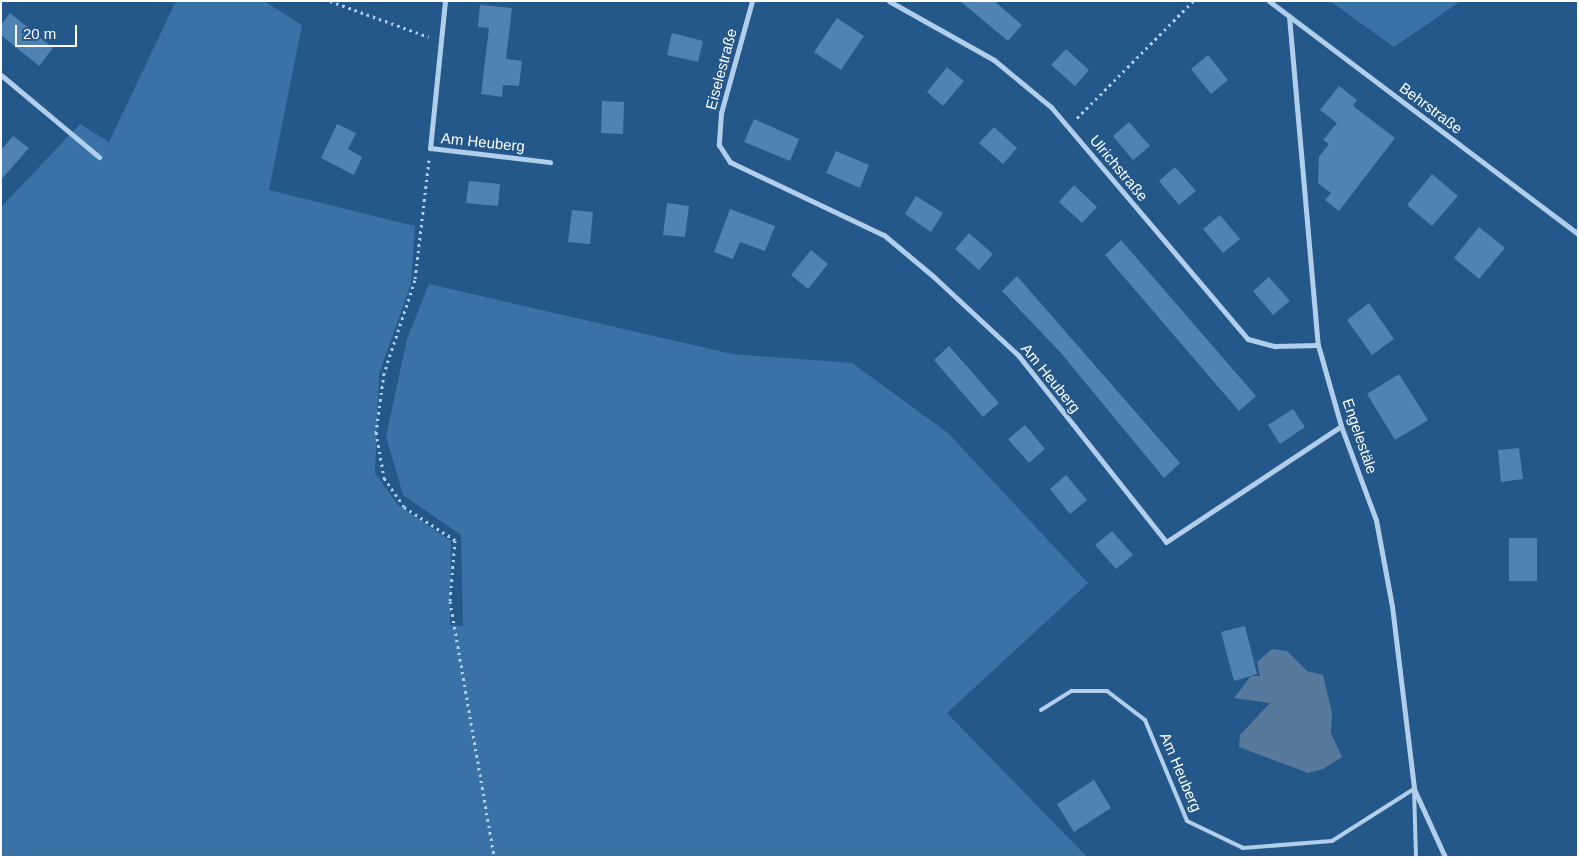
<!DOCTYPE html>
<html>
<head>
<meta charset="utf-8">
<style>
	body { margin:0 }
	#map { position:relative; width:1579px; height:858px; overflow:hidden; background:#24578a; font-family:Helvetica,sans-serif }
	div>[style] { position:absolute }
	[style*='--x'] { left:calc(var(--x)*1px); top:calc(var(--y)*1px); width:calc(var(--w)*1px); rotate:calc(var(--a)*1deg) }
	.green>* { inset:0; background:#3872a7 }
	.water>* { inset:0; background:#56799c }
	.building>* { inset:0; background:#5083b3 }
	.path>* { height:3px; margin-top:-1.5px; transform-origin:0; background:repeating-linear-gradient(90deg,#b1ceea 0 2.5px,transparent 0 6.5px) }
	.lane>* { height:4px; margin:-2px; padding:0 2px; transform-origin:2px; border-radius:2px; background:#b1ceea }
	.street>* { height:5px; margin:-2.5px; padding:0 2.5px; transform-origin:2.5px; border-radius:2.5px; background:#b1ceea }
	span { translate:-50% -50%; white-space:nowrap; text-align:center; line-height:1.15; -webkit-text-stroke:4px #24578a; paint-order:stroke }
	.street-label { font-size:15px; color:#fff }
	.frame { position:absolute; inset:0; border:2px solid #fff; pointer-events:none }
	.scale { position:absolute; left:15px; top:25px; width:62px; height:22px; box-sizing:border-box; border:2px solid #fff; border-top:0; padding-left:6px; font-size:15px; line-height:18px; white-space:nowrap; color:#fff; -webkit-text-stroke:4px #24578a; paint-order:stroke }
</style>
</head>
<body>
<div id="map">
	<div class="green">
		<div style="clip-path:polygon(176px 1px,264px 1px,302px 25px,269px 190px,415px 226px,411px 284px,379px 374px,375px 473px,398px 505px,451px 541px,450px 625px,463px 626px,461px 535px,403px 495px,386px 436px,407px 339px,429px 284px,732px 354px,852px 363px,948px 433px,1088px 583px,947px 713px,1087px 857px,1px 857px,1px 207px,80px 124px,109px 142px)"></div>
		<div style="clip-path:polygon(1330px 1px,1461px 1px,1394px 47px)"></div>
	</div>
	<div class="water">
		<div style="clip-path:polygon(1272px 649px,1287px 651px,1307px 671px,1323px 675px,1332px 713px,1331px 733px,1342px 757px,1323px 769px,1308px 773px,1239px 747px,1240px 735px,1270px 703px,1234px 698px,1251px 676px,1260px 676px,1257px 662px)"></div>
	</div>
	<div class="building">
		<div style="clip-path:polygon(960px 1px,994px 1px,1022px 25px,1008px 41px)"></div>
		<div style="clip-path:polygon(480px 5px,512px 8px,506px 59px,522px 61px,519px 86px,503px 85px,502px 97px,481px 94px,489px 28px,478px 27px)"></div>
		<div style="clip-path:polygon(10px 13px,53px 48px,39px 66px,1px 35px,1px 25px)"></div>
		<div style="clip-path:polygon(837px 18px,864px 36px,841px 70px,814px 52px)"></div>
		<div style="clip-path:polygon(672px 33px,703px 41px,698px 62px,667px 55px)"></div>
		<div style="clip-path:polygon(1066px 49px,1089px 70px,1075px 86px,1051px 65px)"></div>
		<div style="clip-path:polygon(1208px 55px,1228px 80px,1211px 94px,1191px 69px)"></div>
		<div style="clip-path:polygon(947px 67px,964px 81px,943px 106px,927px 92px)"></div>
		<div style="clip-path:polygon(1339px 86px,1357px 100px,1353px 106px,1395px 138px,1339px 211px,1325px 200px,1331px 193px,1318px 183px,1319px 157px,1329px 144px,1323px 140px,1337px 123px,1320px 110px)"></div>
		<div style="clip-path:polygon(602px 101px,624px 102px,623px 134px,601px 133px)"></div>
		<div style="clip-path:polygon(754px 119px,799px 139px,790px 161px,744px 142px)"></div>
		<div style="clip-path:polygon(1129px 122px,1150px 146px,1133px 160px,1113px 136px)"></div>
		<div style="clip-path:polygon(337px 124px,356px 133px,348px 149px,362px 157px,354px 175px,321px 158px)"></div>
		<div style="clip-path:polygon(994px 127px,1017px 148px,1003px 164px,979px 143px)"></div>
		<div style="clip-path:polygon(13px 136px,29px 148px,1px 180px,1px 150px)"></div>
		<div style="clip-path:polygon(836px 151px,869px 165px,860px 188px,826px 173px)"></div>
		<div style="clip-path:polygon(1175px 167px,1196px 191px,1179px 205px,1159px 181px)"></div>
		<div style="clip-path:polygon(1432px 174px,1458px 196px,1432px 226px,1407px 205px)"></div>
		<div style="clip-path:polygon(469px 181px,500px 184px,498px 206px,466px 203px)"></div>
		<div style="clip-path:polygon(1074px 185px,1097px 207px,1082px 223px,1059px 202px)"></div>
		<div style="clip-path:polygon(916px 196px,943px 213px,931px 232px,905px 214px)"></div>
		<div style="clip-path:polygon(667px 203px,689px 206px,685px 237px,663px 235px)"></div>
		<div style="clip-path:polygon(730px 209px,775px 226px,765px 251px,740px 242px,733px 259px,714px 252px)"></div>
		<div style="clip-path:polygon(572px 210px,593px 212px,590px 244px,568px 242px)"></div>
		<div style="clip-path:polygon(1220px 215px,1240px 239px,1223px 253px,1203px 229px)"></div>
		<div style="clip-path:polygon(1479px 227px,1505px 248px,1479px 279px,1454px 258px)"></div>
		<div style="clip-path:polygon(969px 233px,993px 254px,979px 270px,955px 249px)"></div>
		<div style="clip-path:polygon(1121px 240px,1256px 396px,1239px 411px,1105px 255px)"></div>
		<div style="clip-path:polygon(811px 250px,828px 264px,808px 289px,791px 275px)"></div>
		<div style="clip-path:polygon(1017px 276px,1180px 463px,1164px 478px,1061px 353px,1002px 291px)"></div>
		<div style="clip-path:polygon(1269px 277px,1290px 301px,1273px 315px,1253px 291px)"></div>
		<div style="clip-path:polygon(1369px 303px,1394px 339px,1372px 355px,1347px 320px)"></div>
		<div style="clip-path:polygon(949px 346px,999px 403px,983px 417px,934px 360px)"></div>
		<div style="clip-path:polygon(1399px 374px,1428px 420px,1395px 440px,1367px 394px)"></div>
		<div style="clip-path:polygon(1293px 409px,1305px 427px,1280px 444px,1268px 425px)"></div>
		<div style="clip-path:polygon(1025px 425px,1045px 449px,1029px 463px,1008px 439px)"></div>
		<div style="clip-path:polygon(1519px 448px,1523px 479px,1501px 482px,1498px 450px)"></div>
		<div style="clip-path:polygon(1066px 475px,1087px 500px,1070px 514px,1050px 489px)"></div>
		<div style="clip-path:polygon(1112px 531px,1133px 555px,1116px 569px,1095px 545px)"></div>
		<div style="clip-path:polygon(1509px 538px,1537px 538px,1537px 581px,1509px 581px)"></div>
		<div style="clip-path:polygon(1245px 626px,1257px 674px,1234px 681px,1221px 632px)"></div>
		<div style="clip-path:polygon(1094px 780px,1111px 808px,1074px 832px,1057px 804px)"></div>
	</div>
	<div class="path">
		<div style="--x:330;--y:1;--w:105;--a:20"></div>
		<div style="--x:1077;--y:118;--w:165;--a:-45.2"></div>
		<div style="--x:429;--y:160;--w:121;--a:96.7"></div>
		<div style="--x:415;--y:280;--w:98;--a:108.4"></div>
		<div style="--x:384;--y:373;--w:60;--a:97.7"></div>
		<div style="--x:376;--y:432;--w:47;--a:80.1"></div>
		<div style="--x:384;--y:478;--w:35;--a:55"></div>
		<div style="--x:404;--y:507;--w:61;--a:32.9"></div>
		<div style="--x:455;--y:540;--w:61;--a:94.7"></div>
		<div style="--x:450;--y:601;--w:260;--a:80.2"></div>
	</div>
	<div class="lane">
		<div style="--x:1041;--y:710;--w:36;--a:-32"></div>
		<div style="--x:1072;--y:691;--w:35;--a:0"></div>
		<div style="--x:1107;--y:691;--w:48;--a:37.3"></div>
		<div style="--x:1145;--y:720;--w:109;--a:67.4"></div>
		<div style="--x:1187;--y:821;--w:62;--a:25.7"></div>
		<div style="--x:1243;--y:848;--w:89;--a:-4.5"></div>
		<div style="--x:1332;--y:841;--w:97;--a:-32.4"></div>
		<div style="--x:1414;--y:789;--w:68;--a:88.3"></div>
	</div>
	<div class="street">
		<div style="--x:445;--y:1;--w:148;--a:95.8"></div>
		<div style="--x:430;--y:148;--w:121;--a:6.7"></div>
		<div style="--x:752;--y:1;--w:116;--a:105.5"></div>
		<div style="--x:721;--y:113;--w:32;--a:94"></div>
		<div style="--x:719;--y:145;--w:20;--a:57"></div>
		<div style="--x:730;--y:162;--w:170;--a:25.4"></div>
		<div style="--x:884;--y:235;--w:65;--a:40"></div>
		<div style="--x:934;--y:277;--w:115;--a:42.9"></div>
		<div style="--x:1018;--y:355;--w:238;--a:51.6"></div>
		<div style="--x:1166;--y:542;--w:210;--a:-33.5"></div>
		<div style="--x:889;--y:1;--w:120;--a:29.3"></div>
		<div style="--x:994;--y:60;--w:74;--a:39.5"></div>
		<div style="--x:1051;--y:107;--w:304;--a:49.7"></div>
		<div style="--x:1248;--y:339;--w:28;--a:15"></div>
		<div style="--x:1275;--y:346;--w:43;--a:-1.3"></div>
		<div style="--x:1269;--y:1;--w:387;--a:37"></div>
		<div style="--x:1289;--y:16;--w:330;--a:85"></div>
		<div style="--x:1318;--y:345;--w:84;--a:74.1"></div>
		<div style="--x:1341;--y:426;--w:100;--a:69.6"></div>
		<div style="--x:1376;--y:520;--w:87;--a:79.5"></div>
		<div style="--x:1392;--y:606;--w:184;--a:83.1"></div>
		<div style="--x:1414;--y:789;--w:75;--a:65.5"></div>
		<div style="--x:1;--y:75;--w:128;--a:39.9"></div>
	</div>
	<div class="street-label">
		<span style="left:721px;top:69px;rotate:-75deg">Eiselestraße</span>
		<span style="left:1431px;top:108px;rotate:37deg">Behrstraße</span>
		<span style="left:483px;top:142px;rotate:6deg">Am Heuberg</span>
		<span style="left:1119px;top:168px;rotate:50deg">Ulrichstraße</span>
		<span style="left:1051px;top:378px;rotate:51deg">Am Heuberg</span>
		<span style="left:1360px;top:436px;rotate:71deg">Engelestäle</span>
		<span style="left:1181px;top:772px;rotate:67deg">Am Heuberg</span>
	</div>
	<div class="frame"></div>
	<div class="scale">20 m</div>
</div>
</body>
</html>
